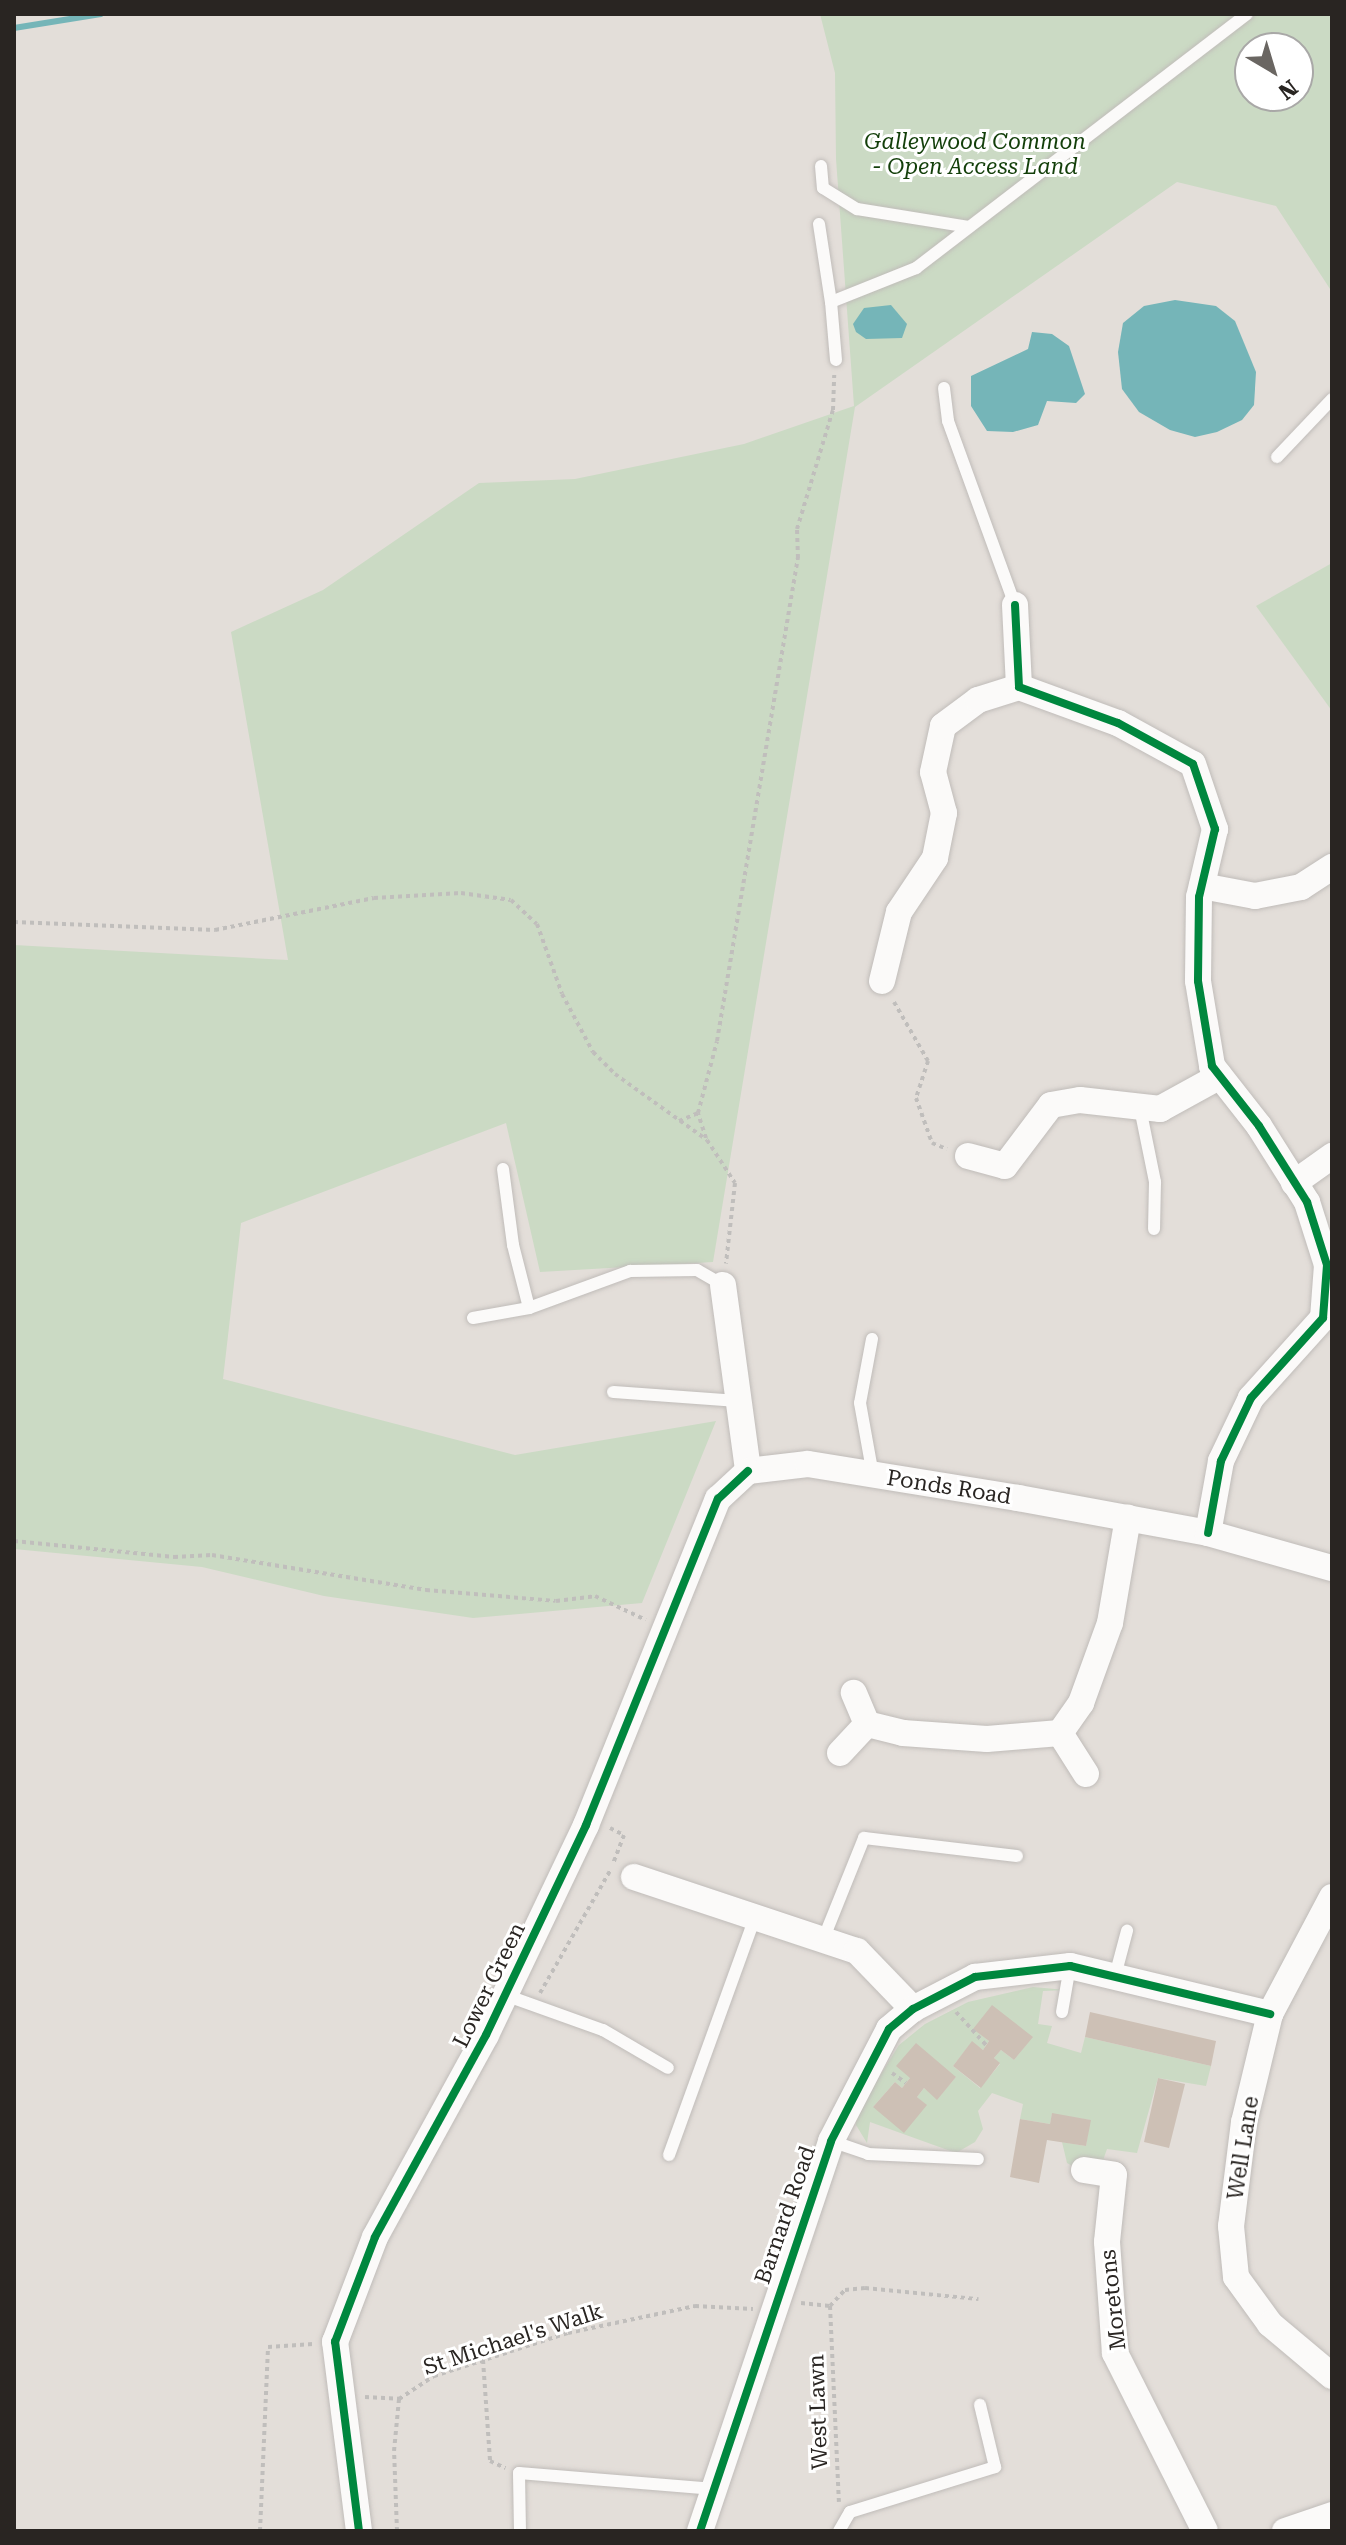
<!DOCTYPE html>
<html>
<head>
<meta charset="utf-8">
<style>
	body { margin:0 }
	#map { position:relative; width:1346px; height:2545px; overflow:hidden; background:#e3ded9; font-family:"Roboto Serif",serif }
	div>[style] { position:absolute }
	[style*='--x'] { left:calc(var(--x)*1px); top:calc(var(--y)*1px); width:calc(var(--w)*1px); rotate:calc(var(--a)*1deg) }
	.green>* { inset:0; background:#cbdac4 }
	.water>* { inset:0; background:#75b5b8 }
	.stream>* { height:6px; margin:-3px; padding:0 3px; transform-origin:3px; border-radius:3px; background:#75b5b8 }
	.building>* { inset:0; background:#cdc0b5 }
	.path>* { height:4px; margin-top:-2px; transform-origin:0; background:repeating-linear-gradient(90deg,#c0bebc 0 4px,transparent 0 8px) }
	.roads { filter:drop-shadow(0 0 2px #c0bcb9) drop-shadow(0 0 2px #c0bcb9) }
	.lane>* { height:12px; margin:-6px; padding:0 6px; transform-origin:6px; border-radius:6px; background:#fbfaf9 }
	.street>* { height:26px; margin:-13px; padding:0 13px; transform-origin:13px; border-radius:13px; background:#fbfaf9 }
	.cycleway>* { height:8px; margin:-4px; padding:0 4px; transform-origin:4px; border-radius:4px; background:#00873e }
	span { translate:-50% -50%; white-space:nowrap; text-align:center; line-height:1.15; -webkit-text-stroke:6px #fff; paint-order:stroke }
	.park-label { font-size:22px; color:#133f0a; font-style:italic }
	.street-label { font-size:22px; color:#292522 }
	.frame { position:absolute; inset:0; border:16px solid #292522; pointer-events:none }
	.north { position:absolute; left:1234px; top:32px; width:80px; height:80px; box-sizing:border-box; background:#fff; border:2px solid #a9a8a7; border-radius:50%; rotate:142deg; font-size:22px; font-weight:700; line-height:32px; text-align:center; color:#292522 }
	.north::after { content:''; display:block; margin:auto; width:28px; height:36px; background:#6a6662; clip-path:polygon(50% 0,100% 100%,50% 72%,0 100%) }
</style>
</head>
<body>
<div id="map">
	<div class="green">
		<div style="clip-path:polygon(evenodd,820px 14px,1332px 14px,1332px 292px,1276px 206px,1177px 182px,855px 407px,713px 1262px,540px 1272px,506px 1123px,241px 1223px,223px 1379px,515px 1455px,716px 1421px,642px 1603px,473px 1618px,324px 1596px,202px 1567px,14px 1549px,14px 945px,288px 960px,231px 632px,323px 590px,479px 483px,575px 479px,744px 444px,854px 406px,836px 159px,835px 73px,820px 14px,1250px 48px,1298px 48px,1298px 96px,1250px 96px,1250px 48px)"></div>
		<div style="clip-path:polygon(1332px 563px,1332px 711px,1256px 606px)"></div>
		<div style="clip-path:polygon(evenodd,1033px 1987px,1066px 1990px,1043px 1991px,1038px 2024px,1052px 2026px,1047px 2043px,1081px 2053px,1085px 2037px,1211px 2066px,1206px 2086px,1158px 2078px,1137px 2153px,1107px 2149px,1102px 2163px,1076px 2168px,1067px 2163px,1062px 2142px,1086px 2146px,1090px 2120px,1052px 2114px,1050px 2124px,1020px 2119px,1023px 2104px,992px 2093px,978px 2111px,983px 2129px,975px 2142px,956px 2153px,870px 2122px,867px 2143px,856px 2125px,856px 2114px,899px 2045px,925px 2024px,968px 2002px,1033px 1987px,974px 2029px,1032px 2037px,1014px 2060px,1001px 2050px,994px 2058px,1000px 2064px,980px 2088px,953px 2066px,972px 2042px,983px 2050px,989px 2041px,974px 2029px,1033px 1987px,956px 2077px,937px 2099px,924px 2088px,917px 2097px,926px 2105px,873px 2107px,895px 2082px,902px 2088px,910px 2078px,956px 2077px)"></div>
	</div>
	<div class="water">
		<div style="clip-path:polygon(1175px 300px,1216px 306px,1235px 321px,1256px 372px,1254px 405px,1242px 420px,1217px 432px,1195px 437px,1170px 430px,1139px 412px,1122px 389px,1118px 352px,1123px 323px,1144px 306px)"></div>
		<div style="clip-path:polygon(891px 305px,907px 324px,902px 338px,866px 339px,856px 332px,853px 324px,864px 308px)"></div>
		<div style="clip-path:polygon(1032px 332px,1052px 334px,1069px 346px,1085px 394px,1076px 403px,1047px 401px,1038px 425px,1013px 432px,987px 431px,971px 406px,971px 376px,1028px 349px)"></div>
	</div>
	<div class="stream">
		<div style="--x:14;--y:28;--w:88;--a:-9.1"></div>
	</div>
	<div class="building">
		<div style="clip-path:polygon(992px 2005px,1033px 2037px,1014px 2060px,1001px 2050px,994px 2058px,1000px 2063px,981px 2088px,953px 2066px,972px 2041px,983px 2050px,989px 2041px,973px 2029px)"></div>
		<div style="clip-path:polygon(1090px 2012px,1216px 2041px,1211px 2066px,1085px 2037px)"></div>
		<div style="clip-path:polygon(916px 2043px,956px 2077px,937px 2100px,924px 2088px,917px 2097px,927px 2105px,904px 2133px,873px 2107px,895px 2082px,902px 2088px,910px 2078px,896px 2066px)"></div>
		<div style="clip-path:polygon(1158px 2078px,1185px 2084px,1169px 2148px,1144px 2142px)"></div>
		<div style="clip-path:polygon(1052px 2113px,1091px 2120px,1086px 2146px,1047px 2140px,1039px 2183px,1010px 2177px,1020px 2119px,1050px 2124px)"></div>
	</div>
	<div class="path">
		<div style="--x:14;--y:922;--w:201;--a:2.3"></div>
		<div style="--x:215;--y:930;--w:162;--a:-11.4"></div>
		<div style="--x:374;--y:898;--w:87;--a:-3.3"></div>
		<div style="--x:461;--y:893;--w:50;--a:8"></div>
		<div style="--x:511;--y:900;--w:35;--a:43"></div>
		<div style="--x:537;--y:924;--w:74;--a:70.3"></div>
		<div style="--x:562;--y:994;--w:66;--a:61.9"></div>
		<div style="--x:593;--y:1052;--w:31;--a:45"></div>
		<div style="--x:615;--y:1074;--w:113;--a:35.7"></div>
		<div style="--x:707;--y:1140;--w:51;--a:56.9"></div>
		<div style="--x:735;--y:1183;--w:81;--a:96.4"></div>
		<div style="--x:894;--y:1002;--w:68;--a:60"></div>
		<div style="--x:928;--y:1061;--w:39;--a:108"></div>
		<div style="--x:916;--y:1098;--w:48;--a:70.4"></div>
		<div style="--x:932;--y:1143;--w:16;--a:22"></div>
		<div style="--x:679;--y:1121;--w:21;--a:-23"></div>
		<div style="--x:706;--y:1138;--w:26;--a:-108"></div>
		<div style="--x:698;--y:1113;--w:74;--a:-75.2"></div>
		<div style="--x:717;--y:1041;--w:490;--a:-80.5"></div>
		<div style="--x:798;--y:558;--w:29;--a:-92"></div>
		<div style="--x:797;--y:529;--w:124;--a:-73.2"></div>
		<div style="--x:833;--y:410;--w:35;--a:-88"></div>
		<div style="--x:14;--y:1541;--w:161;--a:5.7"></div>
		<div style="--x:174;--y:1557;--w:38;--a:-3"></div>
		<div style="--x:212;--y:1555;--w:217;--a:9.3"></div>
		<div style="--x:426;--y:1590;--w:130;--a:4.8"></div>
		<div style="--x:556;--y:1601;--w:39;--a:-7"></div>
		<div style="--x:595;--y:1596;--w:56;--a:25.2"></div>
		<div style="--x:610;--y:1828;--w:16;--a:27"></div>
		<div style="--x:624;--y:1835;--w:31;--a:111"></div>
		<div style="--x:540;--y:1993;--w:143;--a:-60.2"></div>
		<div style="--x:956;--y:2012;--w:45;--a:47.7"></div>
		<div style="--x:892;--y:2073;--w:17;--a:36"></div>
		<div style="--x:801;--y:2303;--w:29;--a:6"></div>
		<div style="--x:830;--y:2306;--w:22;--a:-47"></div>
		<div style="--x:845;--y:2290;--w:20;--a:-6"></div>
		<div style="--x:865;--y:2288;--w:114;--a:5.6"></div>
		<div style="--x:830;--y:2306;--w:196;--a:87.4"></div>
		<div style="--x:483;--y:2360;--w:101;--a:86"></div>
		<div style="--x:490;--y:2461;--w:17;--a:25"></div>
		<div style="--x:365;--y:2397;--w:34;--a:3"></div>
		<div style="--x:260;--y:2531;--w:184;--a:-87.5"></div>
		<div style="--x:268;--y:2347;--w:45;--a:-3.8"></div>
		<div style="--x:397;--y:2531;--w:80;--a:-92.1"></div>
		<div style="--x:394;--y:2451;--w:52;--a:-84.5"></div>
		<div style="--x:399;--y:2399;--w:42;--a:-33.3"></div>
		<div style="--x:434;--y:2376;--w:141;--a:-17.8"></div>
		<div style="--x:568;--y:2333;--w:130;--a:-12"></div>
		<div style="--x:695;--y:2306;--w:58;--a:3"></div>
	</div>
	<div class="roads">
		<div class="lane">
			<div style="--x:821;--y:166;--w:22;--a:85"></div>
			<div style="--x:823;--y:188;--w:40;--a:32"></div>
			<div style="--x:857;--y:209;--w:113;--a:9.1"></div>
			<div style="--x:819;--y:224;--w:79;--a:81.3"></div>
			<div style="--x:836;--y:360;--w:58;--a:-94.9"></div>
			<div style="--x:831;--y:302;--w:92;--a:-21.8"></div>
			<div style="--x:916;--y:268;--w:417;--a:-37.5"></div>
			<div style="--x:944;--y:388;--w:33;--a:83"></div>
			<div style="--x:948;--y:421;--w:196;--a:70"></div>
			<div style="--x:1277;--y:457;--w:80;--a:-46.5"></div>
			<div style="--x:1140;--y:1108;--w:76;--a:78.5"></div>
			<div style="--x:1155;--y:1182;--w:47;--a:91.2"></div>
			<div style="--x:503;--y:1169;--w:77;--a:82.5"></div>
			<div style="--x:513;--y:1245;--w:65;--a:75.7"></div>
			<div style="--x:529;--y:1308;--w:108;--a:-20.1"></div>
			<div style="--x:630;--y:1271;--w:67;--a:-0.9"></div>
			<div style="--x:697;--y:1270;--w:30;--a:30"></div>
			<div style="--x:473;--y:1318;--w:57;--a:-10.1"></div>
			<div style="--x:872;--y:1339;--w:65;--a:100.6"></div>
			<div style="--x:860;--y:1403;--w:73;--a:79.8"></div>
			<div style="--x:613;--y:1392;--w:126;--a:4.1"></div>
			<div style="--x:823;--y:1940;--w:110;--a:-68.1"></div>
			<div style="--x:864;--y:1838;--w:154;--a:6.7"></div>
			<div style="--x:1115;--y:1976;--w:47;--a:-75.1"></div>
			<div style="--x:505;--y:1995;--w:104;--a:19.7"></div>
			<div style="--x:603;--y:2030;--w:75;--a:30.3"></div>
			<div style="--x:1062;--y:2012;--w:47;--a:-80.1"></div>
			<div style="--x:831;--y:2141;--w:39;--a:19"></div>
			<div style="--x:868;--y:2154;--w:110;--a:2.6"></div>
			<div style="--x:669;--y:2155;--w:253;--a:-70.1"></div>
			<div style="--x:520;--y:2531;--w:58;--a:-91"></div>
			<div style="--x:519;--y:2473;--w:196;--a:4.7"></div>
			<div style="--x:839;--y:2531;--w:22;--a:-60"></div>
			<div style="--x:850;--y:2512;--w:152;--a:-17.2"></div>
			<div style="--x:995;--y:2467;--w:64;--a:-103.6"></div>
		</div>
		<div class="street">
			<div style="--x:1015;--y:605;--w:82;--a:87.2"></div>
			<div style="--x:1019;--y:687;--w:105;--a:20"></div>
			<div style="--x:1118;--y:723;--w:85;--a:28.7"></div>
			<div style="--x:1193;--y:764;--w:69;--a:71.3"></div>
			<div style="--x:1215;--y:829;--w:70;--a:103.2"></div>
			<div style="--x:1199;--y:897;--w:84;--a:90.7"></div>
			<div style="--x:1198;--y:981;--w:86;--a:80.6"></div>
			<div style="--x:1212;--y:1066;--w:76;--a:51.9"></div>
			<div style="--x:1259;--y:1126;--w:90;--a:57.7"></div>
			<div style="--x:1307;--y:1202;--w:66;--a:72.4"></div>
			<div style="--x:1327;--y:1265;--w:53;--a:94.3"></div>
			<div style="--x:1323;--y:1318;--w:108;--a:132"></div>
			<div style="--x:1251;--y:1398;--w:70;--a:115.5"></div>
			<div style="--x:1221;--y:1461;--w:73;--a:100.2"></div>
			<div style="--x:1202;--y:886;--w:54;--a:10.7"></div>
			<div style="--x:1255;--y:896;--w:47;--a:-11.1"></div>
			<div style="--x:1301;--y:887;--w:37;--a:-33"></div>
			<div style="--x:882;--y:981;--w:71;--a:-76.2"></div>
			<div style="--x:899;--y:912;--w:65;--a:-56.3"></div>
			<div style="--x:935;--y:858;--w:46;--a:-78.7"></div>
			<div style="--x:944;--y:813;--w:42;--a:-105"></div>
			<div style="--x:933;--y:772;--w:47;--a:-77.7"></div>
			<div style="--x:943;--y:726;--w:44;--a:-36.6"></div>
			<div style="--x:978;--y:700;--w:43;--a:-17.6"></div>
			<div style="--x:968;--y:1156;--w:38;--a:15"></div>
			<div style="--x:1005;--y:1166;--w:76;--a:-53"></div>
			<div style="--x:1051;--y:1105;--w:29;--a:-10"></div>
			<div style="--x:1080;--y:1100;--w:81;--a:6.4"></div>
			<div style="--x:1160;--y:1109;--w:68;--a:-28.8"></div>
			<div style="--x:1294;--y:1183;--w:47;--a:-35.4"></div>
			<div style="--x:723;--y:1285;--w:188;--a:82.3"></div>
			<div style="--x:748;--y:1471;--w:60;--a:-6.7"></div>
			<div style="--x:808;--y:1464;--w:213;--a:9.2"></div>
			<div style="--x:1018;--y:1498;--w:193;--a:10.4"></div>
			<div style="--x:1208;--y:1533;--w:129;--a:15.8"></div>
			<div style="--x:867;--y:1724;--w:37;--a:14"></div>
			<div style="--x:903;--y:1733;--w:84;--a:4.1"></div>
			<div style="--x:987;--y:1739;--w:73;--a:-4.7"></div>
			<div style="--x:840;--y:1753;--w:40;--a:-47"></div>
			<div style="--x:867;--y:1724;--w:34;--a:-113"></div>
			<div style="--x:1086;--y:1774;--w:49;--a:-122.4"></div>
			<div style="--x:1060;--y:1733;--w:37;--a:-55"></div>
			<div style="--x:1081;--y:1703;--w:85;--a:-70.1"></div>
			<div style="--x:1110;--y:1623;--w:107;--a:-80.3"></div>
			<div style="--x:634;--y:1877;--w:235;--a:18.4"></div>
			<div style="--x:857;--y:1951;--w:81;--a:46"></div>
			<div style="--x:1332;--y:1897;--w:132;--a:117.9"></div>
			<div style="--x:1270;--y:2014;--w:111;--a:103.5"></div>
			<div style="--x:1244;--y:2122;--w:105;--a:97.1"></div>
			<div style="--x:1231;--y:2226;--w:51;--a:84.4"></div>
			<div style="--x:1236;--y:2277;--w:58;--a:54.1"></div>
			<div style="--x:1270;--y:2324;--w:81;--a:40"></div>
			<div style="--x:1084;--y:2170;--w:30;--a:9"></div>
			<div style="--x:1114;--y:2175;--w:67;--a:96"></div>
			<div style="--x:1107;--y:2242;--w:111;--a:85.9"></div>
			<div style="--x:1115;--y:2353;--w:199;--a:63.2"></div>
			<div style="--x:359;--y:2531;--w:191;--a:-97.2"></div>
			<div style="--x:335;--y:2342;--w:112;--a:-69.1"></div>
			<div style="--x:375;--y:2237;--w:230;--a:-61.2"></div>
			<div style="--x:486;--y:2035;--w:233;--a:-64.5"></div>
			<div style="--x:586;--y:1825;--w:352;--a:-68"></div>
			<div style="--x:718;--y:1499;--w:41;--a:-43"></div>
			<div style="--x:700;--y:2531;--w:411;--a:-71.4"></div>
			<div style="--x:831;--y:2141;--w:126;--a:-62.6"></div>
			<div style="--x:889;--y:2029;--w:31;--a:-40"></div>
			<div style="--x:913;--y:2009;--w:70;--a:-27.3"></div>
			<div style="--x:975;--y:1977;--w:96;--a:-6.6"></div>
			<div style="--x:1070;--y:1966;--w:206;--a:13.5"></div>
			<div style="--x:1285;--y:2531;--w:50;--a:-18.8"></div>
		</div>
	</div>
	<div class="cycleway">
		<div style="--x:1015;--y:605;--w:82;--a:87.2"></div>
		<div style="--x:1019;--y:687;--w:105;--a:20"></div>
		<div style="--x:1118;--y:723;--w:85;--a:28.7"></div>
		<div style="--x:1193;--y:764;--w:69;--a:71.3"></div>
		<div style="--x:1215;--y:829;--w:70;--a:103.2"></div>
		<div style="--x:1199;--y:897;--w:84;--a:90.7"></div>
		<div style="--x:1198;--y:981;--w:86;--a:80.6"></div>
		<div style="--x:1212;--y:1066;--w:76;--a:51.9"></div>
		<div style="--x:1259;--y:1126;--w:90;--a:57.7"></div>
		<div style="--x:1307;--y:1202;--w:66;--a:72.4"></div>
		<div style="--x:1327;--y:1265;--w:53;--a:94.3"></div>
		<div style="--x:1323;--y:1318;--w:108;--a:132"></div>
		<div style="--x:1251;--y:1398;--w:70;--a:115.5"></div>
		<div style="--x:1221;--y:1461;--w:73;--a:100.2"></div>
		<div style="--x:359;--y:2531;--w:191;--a:-97.2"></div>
		<div style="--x:335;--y:2342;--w:112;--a:-69.1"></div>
		<div style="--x:375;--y:2237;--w:230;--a:-61.2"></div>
		<div style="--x:486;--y:2035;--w:233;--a:-64.5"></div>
		<div style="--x:586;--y:1825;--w:352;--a:-68"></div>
		<div style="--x:718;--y:1499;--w:41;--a:-43"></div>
		<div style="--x:700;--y:2531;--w:411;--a:-71.4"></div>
		<div style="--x:831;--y:2141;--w:126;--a:-62.6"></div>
		<div style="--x:889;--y:2029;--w:31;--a:-40"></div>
		<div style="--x:913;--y:2009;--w:70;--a:-27.3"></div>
		<div style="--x:975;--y:1977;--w:96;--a:-6.6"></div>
		<div style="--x:1070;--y:1966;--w:206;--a:13.5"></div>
	</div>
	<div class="park-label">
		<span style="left:975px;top:154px">Galleywood Common<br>- Open Access Land</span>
	</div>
	<div class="street-label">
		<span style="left:949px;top:1487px;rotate:9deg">Ponds Road</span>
		<span style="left:489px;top:1985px;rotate:-64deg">Lower Green</span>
		<span style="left:1243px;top:2148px;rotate:-81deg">Well Lane</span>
		<span style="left:785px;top:2215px;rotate:-71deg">Barnard Road</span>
		<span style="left:1113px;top:2300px;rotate:-96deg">Moretons</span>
		<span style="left:513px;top:2339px;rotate:-18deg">St Michael's Walk</span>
		<span style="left:818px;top:2412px;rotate:-92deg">West Lawn</span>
	</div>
	<div class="frame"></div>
	<div class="north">N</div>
</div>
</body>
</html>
